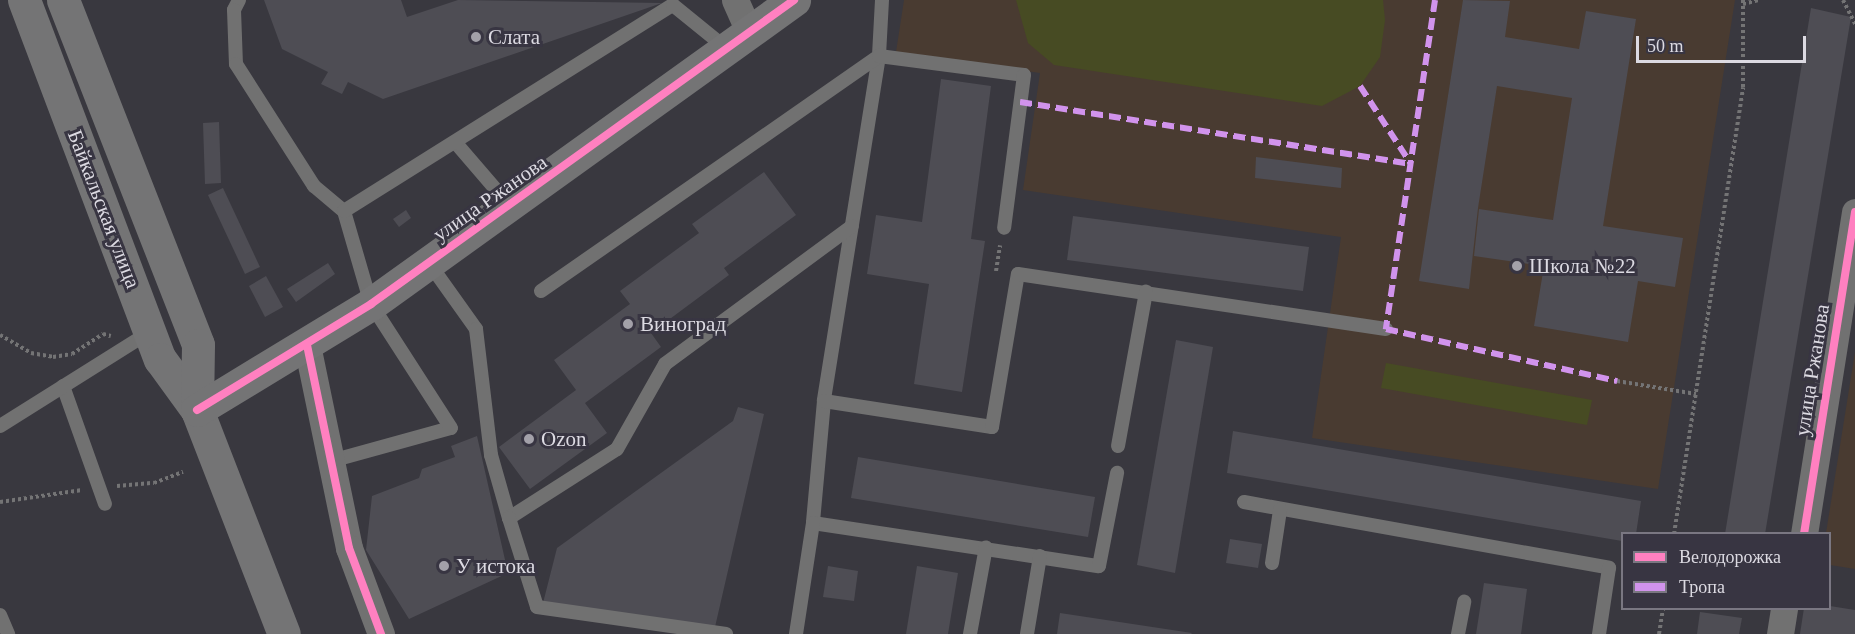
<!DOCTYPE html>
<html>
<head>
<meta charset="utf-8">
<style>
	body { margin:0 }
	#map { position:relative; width:1855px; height:634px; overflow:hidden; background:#39383f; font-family:Georgia,serif }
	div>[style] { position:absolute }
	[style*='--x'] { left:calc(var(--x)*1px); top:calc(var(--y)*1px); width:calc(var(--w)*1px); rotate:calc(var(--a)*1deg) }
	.education>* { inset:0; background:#493b31 }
	.green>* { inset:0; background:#474b23 }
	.building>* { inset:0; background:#4e4d54 }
	.path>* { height:4px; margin-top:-2px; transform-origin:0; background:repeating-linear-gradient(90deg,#747475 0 3px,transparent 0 6px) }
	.lane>* { height:14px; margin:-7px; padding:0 7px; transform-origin:7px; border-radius:7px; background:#717171 }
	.street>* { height:27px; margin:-13.5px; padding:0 13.5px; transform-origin:13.5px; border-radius:13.5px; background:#717171 }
	.secondary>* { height:33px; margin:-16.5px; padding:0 16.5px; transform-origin:16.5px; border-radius:16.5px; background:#747475 }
	.quiet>* { height:6px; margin-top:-3px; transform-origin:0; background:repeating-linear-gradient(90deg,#d193ec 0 12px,transparent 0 18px) }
	.cycleway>* { height:8px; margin:-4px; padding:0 4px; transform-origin:4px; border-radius:4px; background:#ff80c0 }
	.dots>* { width:16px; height:16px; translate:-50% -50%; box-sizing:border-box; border:3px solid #383542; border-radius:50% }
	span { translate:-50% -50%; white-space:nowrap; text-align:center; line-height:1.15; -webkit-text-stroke:6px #383542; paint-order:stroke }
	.poi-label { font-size:21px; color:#dcdae2 }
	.left { translate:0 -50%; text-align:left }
	.street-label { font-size:21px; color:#dcdae2 }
	.legend { position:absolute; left:1621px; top:532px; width:210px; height:78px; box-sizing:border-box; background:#383542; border:2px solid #7a7782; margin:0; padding:8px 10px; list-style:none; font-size:18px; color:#dcdae2 }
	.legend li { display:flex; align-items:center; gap:12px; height:30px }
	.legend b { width:30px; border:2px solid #7a7782 }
	.scale { position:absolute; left:1636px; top:36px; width:170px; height:27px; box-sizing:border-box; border:3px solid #dcdae2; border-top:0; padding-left:8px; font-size:18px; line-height:21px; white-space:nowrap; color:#dcdae2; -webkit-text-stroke:4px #383542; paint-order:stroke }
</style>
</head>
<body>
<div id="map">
	<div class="education">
		<div style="clip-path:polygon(904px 0,1735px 0,1658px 489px,1312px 438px,1341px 237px,1023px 190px,1040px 73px,896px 52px)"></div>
		<div style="clip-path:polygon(1855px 352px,1855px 569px,1830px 565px,1826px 533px)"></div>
	</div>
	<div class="green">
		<div style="clip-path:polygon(1016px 0,1383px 0,1385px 20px,1380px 57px,1360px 86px,1322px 106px,1054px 65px,1028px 43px)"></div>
		<div style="clip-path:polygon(1386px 363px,1592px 400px,1587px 425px,1381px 388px)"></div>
	</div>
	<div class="building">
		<div style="clip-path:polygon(264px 0,401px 0,407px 17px,458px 0,662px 3px,383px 99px,348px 82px,342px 94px,321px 84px,328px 72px,282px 49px)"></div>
		<div style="clip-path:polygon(1463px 0,1510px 1px,1505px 37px,1579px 49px,1586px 11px,1636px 19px,1603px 226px,1683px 238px,1675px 287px,1638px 281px,1628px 342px,1534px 326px,1544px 266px,1474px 256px,1479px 209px,1553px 220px,1572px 98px,1497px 86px,1478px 208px,1469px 289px,1419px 281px)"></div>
		<div style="clip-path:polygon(1811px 8px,1851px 17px,1765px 534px,1725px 534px)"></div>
		<div style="clip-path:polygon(941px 79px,991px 86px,971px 239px,985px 241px,962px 392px,914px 384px,929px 284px,867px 274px,876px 215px,922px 222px)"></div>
		<div style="clip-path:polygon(219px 122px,221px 183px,205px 184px,203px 123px)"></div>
		<div style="clip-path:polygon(1256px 157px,1342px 168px,1341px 188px,1255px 178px)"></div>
		<div style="clip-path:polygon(764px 172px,796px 215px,724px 268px,729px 275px,651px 333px,661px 347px,585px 403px,607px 433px,530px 489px,499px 447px,576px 390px,554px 360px,630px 304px,620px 291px,699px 233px,692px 224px)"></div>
		<div style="clip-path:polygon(223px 188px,260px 267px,245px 274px,208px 195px)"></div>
		<div style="clip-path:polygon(406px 210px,411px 218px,399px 227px,393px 219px)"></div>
		<div style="clip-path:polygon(1073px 216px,1309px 247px,1303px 291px,1067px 260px)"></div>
		<div style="clip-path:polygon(328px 263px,335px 274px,296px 302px,287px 289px)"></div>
		<div style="clip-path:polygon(266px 276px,283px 307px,265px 317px,249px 286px)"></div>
		<div style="clip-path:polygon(1176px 340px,1213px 347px,1175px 573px,1137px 565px)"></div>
		<div style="clip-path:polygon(738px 407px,764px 414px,715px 627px,543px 603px,557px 548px,733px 421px)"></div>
		<div style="clip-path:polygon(1233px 431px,1641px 501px,1636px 534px,1622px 534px,1622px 541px,1227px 473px)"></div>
		<div style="clip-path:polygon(477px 436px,508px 573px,409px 619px,366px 550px,372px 496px,419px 478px,422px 469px,455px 457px,451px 446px)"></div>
		<div style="clip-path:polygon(858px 457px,1095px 497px,1088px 537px,851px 498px)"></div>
		<div style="clip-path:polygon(1230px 539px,1262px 544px,1258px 568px,1226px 563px)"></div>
		<div style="clip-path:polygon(828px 566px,858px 571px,854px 601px,823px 597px)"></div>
		<div style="clip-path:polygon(917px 566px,958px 573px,948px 634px,906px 634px)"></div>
		<div style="clip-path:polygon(1484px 583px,1527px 589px,1521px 634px,1476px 634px)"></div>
		<div style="clip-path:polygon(1830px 606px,1855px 610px,1855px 634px,1800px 634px,1804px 608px)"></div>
		<div style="clip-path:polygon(1700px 612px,1742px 618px,1739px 634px,1697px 634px)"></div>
		<div style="clip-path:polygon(1060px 613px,1192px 633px,1191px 634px,1057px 634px)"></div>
	</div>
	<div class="path">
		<div style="--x:1843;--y:0;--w:27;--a:63"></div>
		<div style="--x:1743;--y:4;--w:16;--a:-14"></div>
		<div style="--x:996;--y:271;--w:26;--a:-81"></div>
		<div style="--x:0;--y:335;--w:36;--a:30"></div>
		<div style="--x:31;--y:353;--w:22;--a:10"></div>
		<div style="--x:53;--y:357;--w:19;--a:-9"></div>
		<div style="--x:72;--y:354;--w:37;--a:-33"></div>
		<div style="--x:103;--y:334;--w:8;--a:14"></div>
		<div style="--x:1617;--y:381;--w:80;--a:9.3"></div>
		<div style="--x:117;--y:486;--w:37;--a:-5"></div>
		<div style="--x:154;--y:483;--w:31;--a:-21"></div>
		<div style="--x:0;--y:502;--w:83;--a:-8.3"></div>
		<div style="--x:1674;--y:534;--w:452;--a:-81.2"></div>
		<div style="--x:1743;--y:87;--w:87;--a:-90"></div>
		<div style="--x:1659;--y:634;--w:26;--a:-81"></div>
	</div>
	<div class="lane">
		<div style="--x:239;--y:0;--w:11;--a:117"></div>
		<div style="--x:234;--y:10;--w:54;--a:87.9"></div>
		<div style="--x:236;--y:64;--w:145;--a:57.4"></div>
		<div style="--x:314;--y:186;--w:39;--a:40"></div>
		<div style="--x:882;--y:0;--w:56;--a:93.1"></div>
		<div style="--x:879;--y:56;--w:349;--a:99.1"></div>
		<div style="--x:824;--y:401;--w:122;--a:95.2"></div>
		<div style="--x:813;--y:523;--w:289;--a:8.6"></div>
		<div style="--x:1099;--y:566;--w:95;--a:-79"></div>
		<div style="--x:455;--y:142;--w:84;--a:49.3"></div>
		<div style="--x:429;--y:263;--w:81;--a:54.5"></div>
		<div style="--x:476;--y:329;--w:127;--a:83.2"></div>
		<div style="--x:491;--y:455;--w:66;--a:74.1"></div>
		<div style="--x:509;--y:518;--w:128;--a:-32.6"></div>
		<div style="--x:617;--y:449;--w:98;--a:-60.5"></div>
		<div style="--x:665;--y:364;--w:232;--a:-36.4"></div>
		<div style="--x:541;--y:291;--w:412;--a:-34.8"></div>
		<div style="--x:879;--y:56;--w:146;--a:7.5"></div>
		<div style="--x:1024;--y:75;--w:154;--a:97.4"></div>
		<div style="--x:63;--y:386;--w:125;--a:70.4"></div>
		<div style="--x:824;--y:401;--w:170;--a:8.8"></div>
		<div style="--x:992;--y:427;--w:155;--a:-80.4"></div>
		<div style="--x:1018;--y:274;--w:372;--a:8.5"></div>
		<div style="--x:0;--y:426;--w:177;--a:-32.1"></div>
		<div style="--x:1118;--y:446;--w:157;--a:-79.7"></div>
		<div style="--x:331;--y:461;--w:124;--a:-15.4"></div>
		<div style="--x:451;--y:428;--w:148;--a:-122.8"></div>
		<div style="--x:371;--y:304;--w:97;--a:-106.2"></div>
		<div style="--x:344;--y:211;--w:388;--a:-32.1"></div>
		<div style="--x:673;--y:5;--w:68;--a:39.1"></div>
		<div style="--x:1244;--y:502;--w:371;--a:10.2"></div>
		<div style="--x:1609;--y:568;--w:67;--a:98.6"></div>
		<div style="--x:509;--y:518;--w:93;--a:72.5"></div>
		<div style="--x:537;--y:607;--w:191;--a:8.1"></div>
		<div style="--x:1272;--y:563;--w:54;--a:-81.4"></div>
		<div style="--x:0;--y:615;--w:21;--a:67"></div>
		<div style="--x:796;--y:634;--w:112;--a:-81.3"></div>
		<div style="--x:970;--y:634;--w:88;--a:-79.6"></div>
		<div style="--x:1027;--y:634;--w:79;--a:-80.5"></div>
		<div style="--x:1458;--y:634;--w:33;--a:-79"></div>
	</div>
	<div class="street">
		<div style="--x:735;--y:0;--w:37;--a:66"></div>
		<div style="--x:307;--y:345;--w:207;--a:78.3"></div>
		<div style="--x:349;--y:548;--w:92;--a:69.6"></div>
		<div style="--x:1804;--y:534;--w:326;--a:-81"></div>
		<div style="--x:1780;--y:634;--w:26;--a:-81"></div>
	</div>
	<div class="secondary">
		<div style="--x:24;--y:0;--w:384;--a:69.3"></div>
		<div style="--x:160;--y:359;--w:63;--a:54"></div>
		<div style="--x:197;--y:410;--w:240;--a:68.8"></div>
		<div style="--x:63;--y:0;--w:370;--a:68.6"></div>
		<div style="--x:198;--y:345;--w:65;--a:90.9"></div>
		<div style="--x:197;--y:410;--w:204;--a:-31.3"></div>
		<div style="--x:371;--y:304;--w:521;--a:-35.7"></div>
	</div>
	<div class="quiet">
		<div style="--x:1435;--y:0;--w:333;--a:98.5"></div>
		<div style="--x:1386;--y:329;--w:237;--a:12.7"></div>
		<div style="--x:1360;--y:86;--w:93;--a:56.8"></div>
		<div style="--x:1020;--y:102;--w:396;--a:9"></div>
	</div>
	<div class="cycleway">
		<div style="--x:307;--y:345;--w:207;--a:78.3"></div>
		<div style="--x:349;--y:548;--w:92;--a:69.6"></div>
		<div style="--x:197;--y:410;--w:204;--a:-31.3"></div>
		<div style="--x:371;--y:304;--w:521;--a:-35.7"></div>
		<div style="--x:1804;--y:534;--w:326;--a:-81"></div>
	</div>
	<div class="dots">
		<div style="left:476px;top:37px;background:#a3a1a9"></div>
		<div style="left:1517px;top:266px;background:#a3a1a9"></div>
		<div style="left:628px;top:324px;background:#a3a1a9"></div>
		<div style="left:529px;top:439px;background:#a3a1a9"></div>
		<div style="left:444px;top:566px;background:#a3a1a9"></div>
	</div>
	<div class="poi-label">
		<span class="left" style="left:488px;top:37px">Слата</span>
		<span class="left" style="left:1529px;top:266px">Школа №22</span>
		<span class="left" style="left:640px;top:324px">Виноград</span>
		<span class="left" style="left:541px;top:439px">Ozon</span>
		<span class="left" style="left:456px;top:566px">У истока</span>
	</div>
	<div class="street-label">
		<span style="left:490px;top:198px;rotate:-35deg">улица Ржанова</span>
		<span style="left:104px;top:209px;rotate:69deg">Байкальская улица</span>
		<span style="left:1812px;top:370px;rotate:-81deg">улица Ржанова</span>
	</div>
	<ul class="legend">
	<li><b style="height:8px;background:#ff80c0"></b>Велодорожка</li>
	<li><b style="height:8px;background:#d193ec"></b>Тропа</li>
	</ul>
	<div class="scale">50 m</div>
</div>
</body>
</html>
